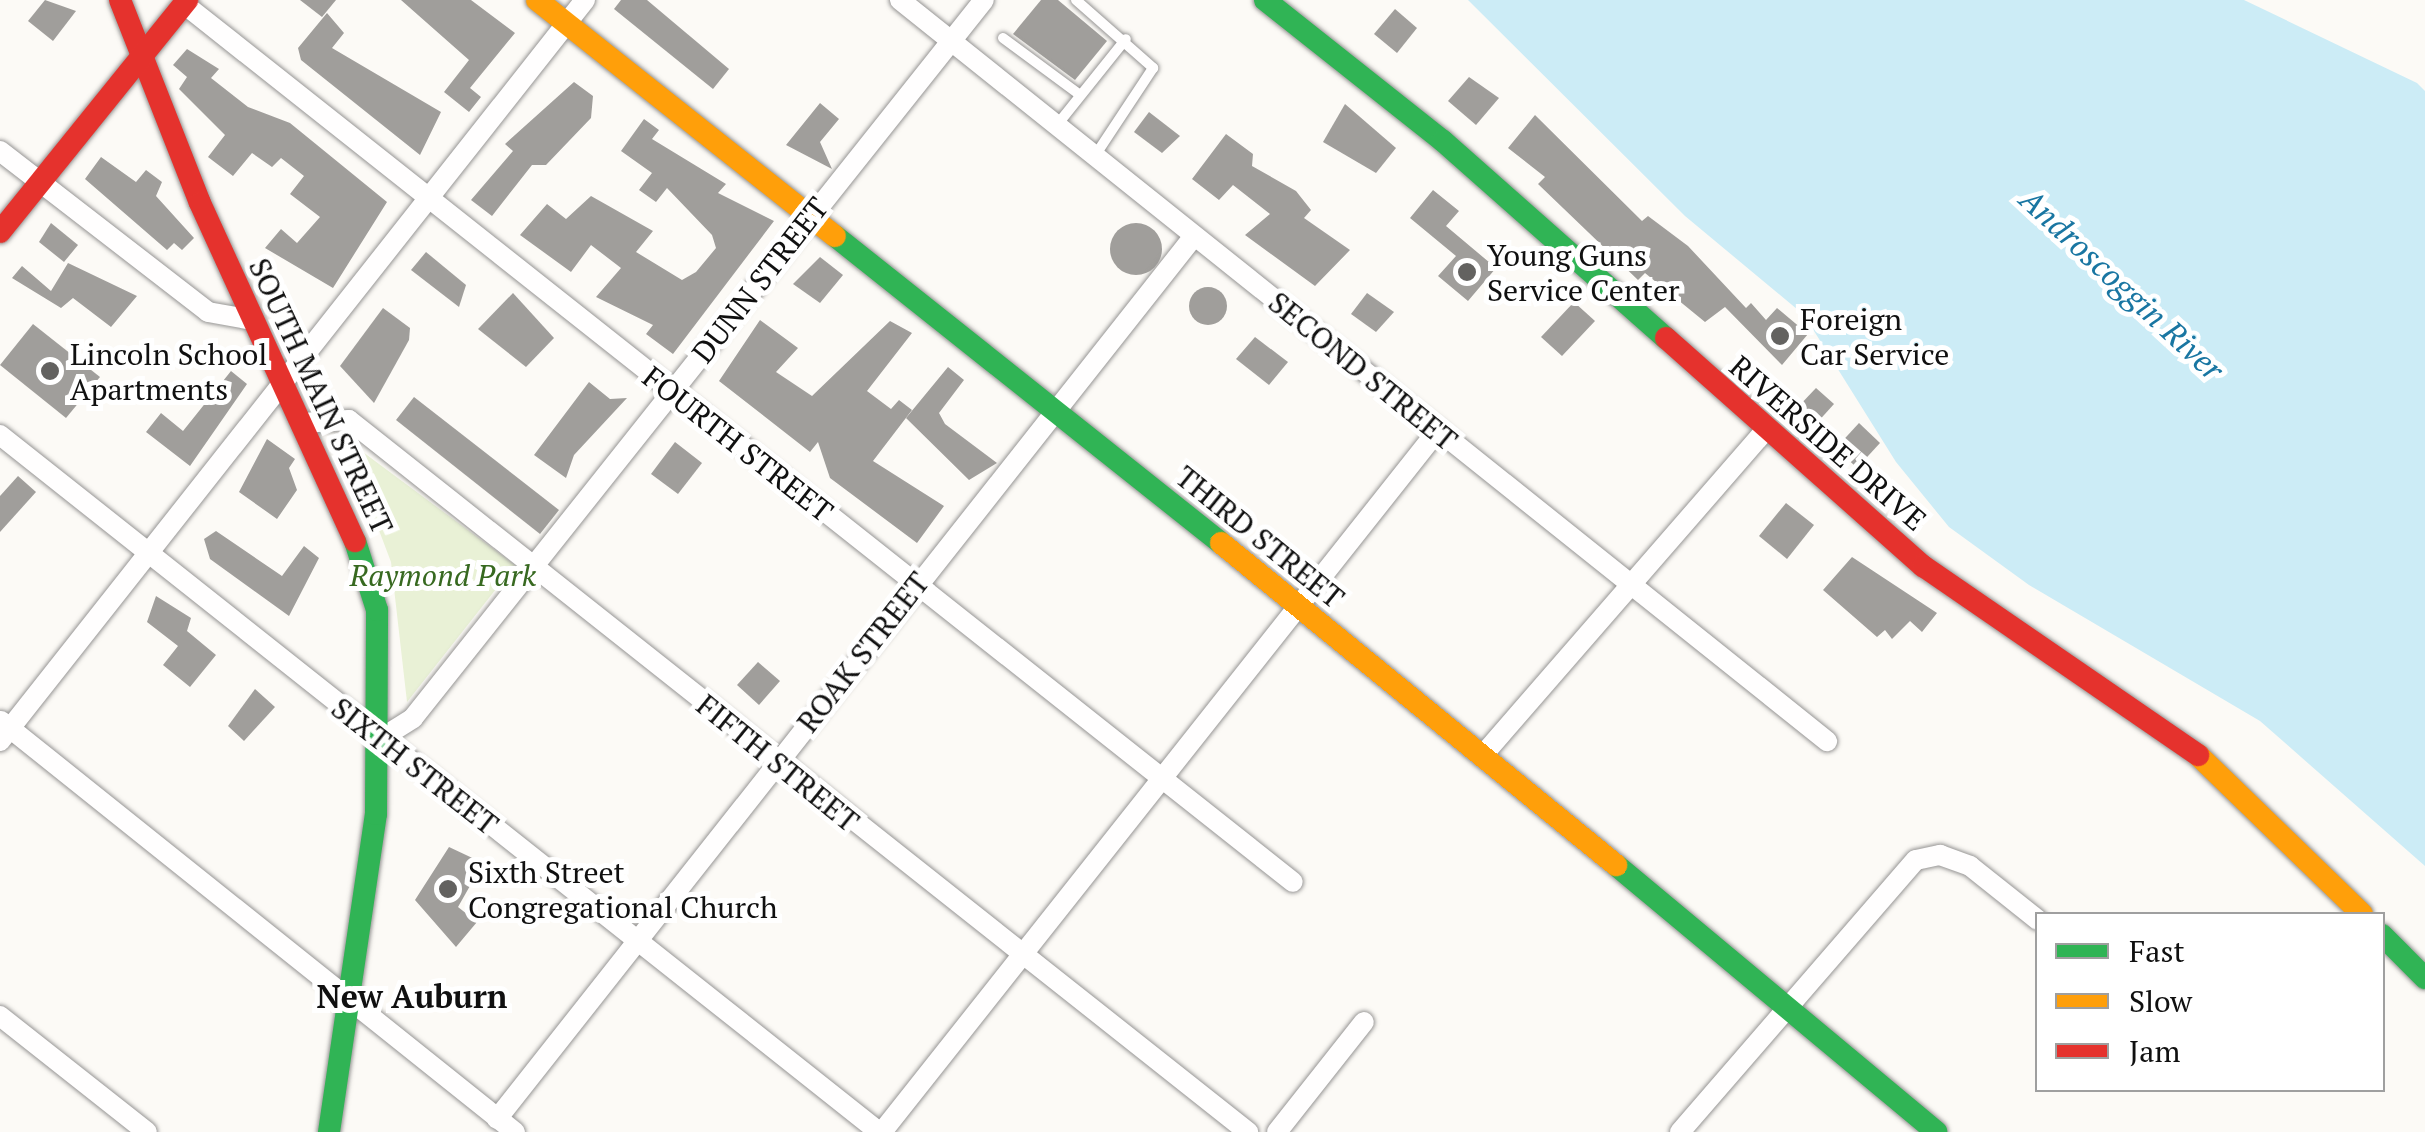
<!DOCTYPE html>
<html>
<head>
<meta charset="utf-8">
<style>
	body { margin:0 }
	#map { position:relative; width:2425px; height:1132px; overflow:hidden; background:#fcfaf6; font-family:"PT Serif",serif }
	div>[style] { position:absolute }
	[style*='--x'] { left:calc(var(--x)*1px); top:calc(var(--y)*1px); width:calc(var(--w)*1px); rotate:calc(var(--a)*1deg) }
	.green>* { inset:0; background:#e9f1d6 }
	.water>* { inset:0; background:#ccecf6 }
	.building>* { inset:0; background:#a09e9b }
	.round { border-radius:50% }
	.roads { filter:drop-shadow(0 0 2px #969594) drop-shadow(0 0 2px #969594) }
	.lane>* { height:10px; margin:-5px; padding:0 5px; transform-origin:5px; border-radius:5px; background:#fffefe }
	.street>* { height:20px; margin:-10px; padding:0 10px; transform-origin:10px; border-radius:10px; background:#fffefe }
	.fast>* { height:22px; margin:-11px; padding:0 11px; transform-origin:11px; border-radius:11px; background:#30b455 }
	.slow>* { height:22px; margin:-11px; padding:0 11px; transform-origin:11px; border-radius:11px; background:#ff9f0a }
	.jam>* { height:22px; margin:-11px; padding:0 11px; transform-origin:11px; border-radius:11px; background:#e5322d }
	.dots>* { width:28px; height:28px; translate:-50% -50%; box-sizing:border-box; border:5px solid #fff; border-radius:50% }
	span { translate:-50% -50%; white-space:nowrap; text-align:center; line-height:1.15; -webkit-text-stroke:10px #fff; paint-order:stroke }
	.poi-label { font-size:30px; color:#101010 }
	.left { translate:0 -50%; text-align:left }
	.street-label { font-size:30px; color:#101010 }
	.park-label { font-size:30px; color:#376920; font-style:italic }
	.water-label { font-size:32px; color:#1976a2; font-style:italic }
	.neighbourhood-label { font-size:32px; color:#101010; font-weight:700 }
	.legend { position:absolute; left:2035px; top:912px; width:350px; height:180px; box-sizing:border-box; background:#fff; border:2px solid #9f9f9f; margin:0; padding:12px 18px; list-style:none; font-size:30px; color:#101010 }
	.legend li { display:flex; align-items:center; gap:20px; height:50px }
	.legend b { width:50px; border:2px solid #9f9f9f }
</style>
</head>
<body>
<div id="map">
	<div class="green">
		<div style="clip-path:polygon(344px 438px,515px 565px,407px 702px,391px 562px)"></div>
	</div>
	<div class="water">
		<div style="clip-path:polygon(1468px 0,2244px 0,2417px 83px,2425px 91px,2425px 866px,2260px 721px,2029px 585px,1949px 527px,1896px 462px,1804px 315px,1685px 216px)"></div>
	</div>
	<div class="building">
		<div style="clip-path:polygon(45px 0,76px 11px,53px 41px,28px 21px)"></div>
		<div style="clip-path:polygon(300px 0,336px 0,322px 17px)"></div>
		<div style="clip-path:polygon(401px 0,471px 0,515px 33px,470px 88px,481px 97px,469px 112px,444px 92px,469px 60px)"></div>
		<div style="clip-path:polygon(621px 0,647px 0,729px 69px,713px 89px,614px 9px)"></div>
		<div style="clip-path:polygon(1041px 0,1058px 0,1107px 41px,1075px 80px,1013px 34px)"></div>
		<div style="clip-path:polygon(1395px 9px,1417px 28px,1397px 53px,1374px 34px)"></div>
		<div style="clip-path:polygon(327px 13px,344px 33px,332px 48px,441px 112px,420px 155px,301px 60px,298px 48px)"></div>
		<div style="clip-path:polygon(187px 49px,219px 69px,211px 78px,248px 107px,290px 123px,387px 202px,333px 288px,265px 248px,281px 229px,297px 243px,320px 217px,290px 194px,304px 176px,281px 158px,272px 167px,252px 153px,233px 176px,208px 157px,225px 135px,179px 89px,187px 77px,173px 65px)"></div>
		<div style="clip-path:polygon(1469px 77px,1499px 98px,1476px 125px,1448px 101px)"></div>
		<div style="clip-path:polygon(574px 82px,593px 96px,591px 118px,546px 165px,532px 165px,492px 216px,471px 200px,513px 151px,505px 144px)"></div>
		<div style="clip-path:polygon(820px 103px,839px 119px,820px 142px,832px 169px,786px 145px)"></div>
		<div style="clip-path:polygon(1345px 104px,1396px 148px,1376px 173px,1323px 142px)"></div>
		<div style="clip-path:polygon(1149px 112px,1180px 136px,1162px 153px,1134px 132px)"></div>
		<div style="clip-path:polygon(1535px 115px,1642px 221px,1648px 216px,1688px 246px,1746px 308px,1751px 303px,1766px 320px,1777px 308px,1808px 334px,1782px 365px,1725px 307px,1705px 322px,1645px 273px,1638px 280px,1538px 184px,1545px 177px,1508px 148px)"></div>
		<div style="clip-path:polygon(644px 119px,659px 130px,652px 139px,726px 184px,718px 193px,774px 221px,673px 354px,646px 334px,653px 325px,596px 297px,621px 268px,591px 245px,571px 272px,520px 235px,547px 204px,566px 219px,591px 196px,653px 231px,636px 252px,682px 280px,696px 272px,716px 248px,712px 235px,667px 188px,656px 202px,639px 190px,652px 173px,621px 151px)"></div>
		<div style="clip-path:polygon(1226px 134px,1253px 154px,1252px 166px,1296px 191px,1311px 210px,1304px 218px,1350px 250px,1315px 286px,1245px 235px,1270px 214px,1233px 185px,1219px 200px,1192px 179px)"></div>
		<div style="clip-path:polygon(101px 157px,136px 182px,146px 170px,162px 182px,156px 196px,194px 238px,182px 250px,174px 243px,167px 250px,85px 179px)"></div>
		<div style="clip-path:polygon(1433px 190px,1459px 211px,1446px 226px,1496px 268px,1468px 301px,1438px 276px,1456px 256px,1410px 218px)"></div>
		<div class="round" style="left:1110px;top:223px;width:52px;height:52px"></div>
		<div style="clip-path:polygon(51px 223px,78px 245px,64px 262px,39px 242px)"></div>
		<div style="clip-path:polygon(426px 252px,466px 285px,459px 307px,411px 270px)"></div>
		<div style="clip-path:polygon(820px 257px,843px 275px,820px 303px,793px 284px)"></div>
		<div style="clip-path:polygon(68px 263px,137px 296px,111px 327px,73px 298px,61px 308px,12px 278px,22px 266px,51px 291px)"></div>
		<div class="round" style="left:1189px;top:287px;width:38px;height:38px"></div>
		<div style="clip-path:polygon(513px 293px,554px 338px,526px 367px,478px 329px)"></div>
		<div style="clip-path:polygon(1367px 293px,1394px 312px,1376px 332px,1351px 314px)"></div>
		<div style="clip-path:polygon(1574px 302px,1595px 321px,1562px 356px,1541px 337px)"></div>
		<div style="clip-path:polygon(383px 308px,410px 328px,409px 340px,374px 403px,340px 366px)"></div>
		<div style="clip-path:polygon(760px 320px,798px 348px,776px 372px,812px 396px,890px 321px,912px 333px,867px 391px,891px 409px,899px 400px,912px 410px,873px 461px,944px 506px,917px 543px,830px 478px,818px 442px,810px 452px,719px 381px)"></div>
		<div style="clip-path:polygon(33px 324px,100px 377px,66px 418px,0 365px)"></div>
		<div style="clip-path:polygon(1255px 337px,1288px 362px,1269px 385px,1236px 359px)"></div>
		<div style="clip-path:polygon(948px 367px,964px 380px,939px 413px,945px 424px,997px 463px,969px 480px,906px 418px)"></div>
		<div style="clip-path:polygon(231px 371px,247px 384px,190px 466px,146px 432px,161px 413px,183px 431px)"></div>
		<div style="clip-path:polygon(589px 382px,610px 399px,627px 398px,574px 455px,566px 478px,534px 455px)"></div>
		<div style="clip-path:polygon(1816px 388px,1834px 404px,1815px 425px,1797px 408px)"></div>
		<div style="clip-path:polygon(414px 397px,559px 510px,540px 534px,396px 420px)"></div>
		<div style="clip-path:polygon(1859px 423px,1880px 443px,1857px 468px,1836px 448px)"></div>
		<div style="clip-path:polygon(267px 439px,295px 459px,289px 468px,297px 490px,277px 519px,239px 492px)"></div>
		<div style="clip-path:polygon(675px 442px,702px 463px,678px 494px,651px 474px)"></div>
		<div style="clip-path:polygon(18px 476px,36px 492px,0 532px,0 496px)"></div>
		<div style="clip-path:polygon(1786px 503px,1814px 525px,1787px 559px,1759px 536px)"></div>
		<div style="clip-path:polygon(216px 531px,282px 576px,304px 546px,319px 558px,289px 616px,210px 559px,204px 539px)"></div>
		<div style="clip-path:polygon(1852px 557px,1937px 613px,1922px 632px,1910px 621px,1892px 639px,1885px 630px,1877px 637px,1823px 590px)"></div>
		<div style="clip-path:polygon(156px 596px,191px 618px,187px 631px,216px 655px,190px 687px,163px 665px,178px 646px,147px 622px)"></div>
		<div style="clip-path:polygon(758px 662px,780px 681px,759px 705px,737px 685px)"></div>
		<div style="clip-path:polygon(255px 689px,275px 707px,244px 741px,228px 726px)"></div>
		<div style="clip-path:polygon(449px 847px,483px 863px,458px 907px,477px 922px,456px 947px,415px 900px)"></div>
	</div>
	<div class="roads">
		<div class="lane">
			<div style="--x:1076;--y:0;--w:103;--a:41.4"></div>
			<div style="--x:1153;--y:68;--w:103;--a:123.5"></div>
			<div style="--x:1003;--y:38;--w:96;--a:36.5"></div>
			<div style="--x:1057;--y:125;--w:110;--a:-51.3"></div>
		</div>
		<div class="street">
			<div style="--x:900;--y:0;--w:1187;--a:38.64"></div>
			<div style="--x:184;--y:4;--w:1414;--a:38.37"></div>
			<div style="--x:0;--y:151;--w:263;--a:37.7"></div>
			<div style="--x:208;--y:312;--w:46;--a:10.1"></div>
			<div style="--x:303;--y:423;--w:46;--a:-3.7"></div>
			<div style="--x:349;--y:420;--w:1147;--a:38.38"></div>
			<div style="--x:0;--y:435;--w:1122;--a:38.41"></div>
			<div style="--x:1;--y:721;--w:658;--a:38.65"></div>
			<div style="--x:380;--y:739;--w:39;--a:-32"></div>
			<div style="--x:413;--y:718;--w:917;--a:-51.51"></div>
			<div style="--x:0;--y:741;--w:944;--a:-51.71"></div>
			<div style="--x:1483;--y:755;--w:430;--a:-49"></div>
			<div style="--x:0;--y:1016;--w:187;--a:38.3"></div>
			<div style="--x:497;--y:1119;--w:1125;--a:-51.71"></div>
			<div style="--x:882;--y:1132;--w:896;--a:-51.62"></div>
			<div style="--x:1277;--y:1132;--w:140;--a:-51.7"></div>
			<div style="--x:1680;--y:1132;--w:360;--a:-49.1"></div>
			<div style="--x:1916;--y:860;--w:25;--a:-12"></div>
			<div style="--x:1940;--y:855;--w:32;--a:20"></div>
			<div style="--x:1970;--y:866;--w:87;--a:38.5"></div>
		</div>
		<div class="fast">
			<div style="--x:1265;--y:0;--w:227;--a:38.4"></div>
			<div style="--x:1443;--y:141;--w:298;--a:41.5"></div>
			<div style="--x:835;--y:236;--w:493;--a:38.5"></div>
			<div style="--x:1616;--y:865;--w:417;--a:39.8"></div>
			<div style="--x:2382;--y:935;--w:61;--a:45"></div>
			<div style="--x:329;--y:1132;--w:321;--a:-81.6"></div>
			<div style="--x:376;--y:814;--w:204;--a:-89.7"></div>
			<div style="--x:377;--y:610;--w:72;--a:-107.7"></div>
		</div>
		<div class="slow">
			<div style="--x:537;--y:0;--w:380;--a:38.4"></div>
			<div style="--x:1221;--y:543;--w:510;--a:39.19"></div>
			<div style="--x:2198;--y:755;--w:228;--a:44.1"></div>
		</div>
		<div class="jam">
			<div style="--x:120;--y:0;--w:218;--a:68.5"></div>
			<div style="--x:200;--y:203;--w:372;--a:65.4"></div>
			<div style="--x:0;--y:232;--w:298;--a:-51.1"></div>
			<div style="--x:1666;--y:338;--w:344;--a:41.6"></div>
			<div style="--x:1923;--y:566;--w:334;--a:34.5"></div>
		</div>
	</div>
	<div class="dots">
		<div style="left:1467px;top:272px;background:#636260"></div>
		<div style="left:1780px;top:336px;background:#636260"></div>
		<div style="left:50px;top:371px;background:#636260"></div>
		<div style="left:448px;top:889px;background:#636260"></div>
	</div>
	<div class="poi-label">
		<span class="left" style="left:1487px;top:272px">Young Guns<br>Service Center</span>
		<span class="left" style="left:1800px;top:336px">Foreign<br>Car Service</span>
		<span class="left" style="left:70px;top:371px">Lincoln School<br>Apartments</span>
		<span class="left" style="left:468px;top:889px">Sixth Street<br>Congregational Church</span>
	</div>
	<div class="street-label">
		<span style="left:760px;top:280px;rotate:-52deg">DUNN STREET</span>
		<span style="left:1363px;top:371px;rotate:39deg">SECOND STREET</span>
		<span style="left:321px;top:396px;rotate:65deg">SOUTH MAIN STREET</span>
		<span style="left:1828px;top:443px;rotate:41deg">RIVERSIDE DRIVE</span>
		<span style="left:738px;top:444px;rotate:38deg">FOURTH STREET</span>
		<span style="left:1260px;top:537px;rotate:39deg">THIRD STREET</span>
		<span style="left:863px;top:652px;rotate:-52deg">ROAK STREET</span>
		<span style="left:778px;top:763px;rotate:39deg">FIFTH STREET</span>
		<span style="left:415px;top:766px;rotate:38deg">SIXTH STREET</span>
	</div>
	<div class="park-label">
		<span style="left:443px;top:575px">Raymond Park</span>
	</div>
	<div class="water-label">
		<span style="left:2122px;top:284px;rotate:43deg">Androscoggin River</span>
	</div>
	<div class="neighbourhood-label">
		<span style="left:412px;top:996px">New Auburn</span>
	</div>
	<ul class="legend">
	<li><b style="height:12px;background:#30b455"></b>Fast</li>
	<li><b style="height:12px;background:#ff9f0a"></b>Slow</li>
	<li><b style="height:12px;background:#e5322d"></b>Jam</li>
	</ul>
</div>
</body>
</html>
